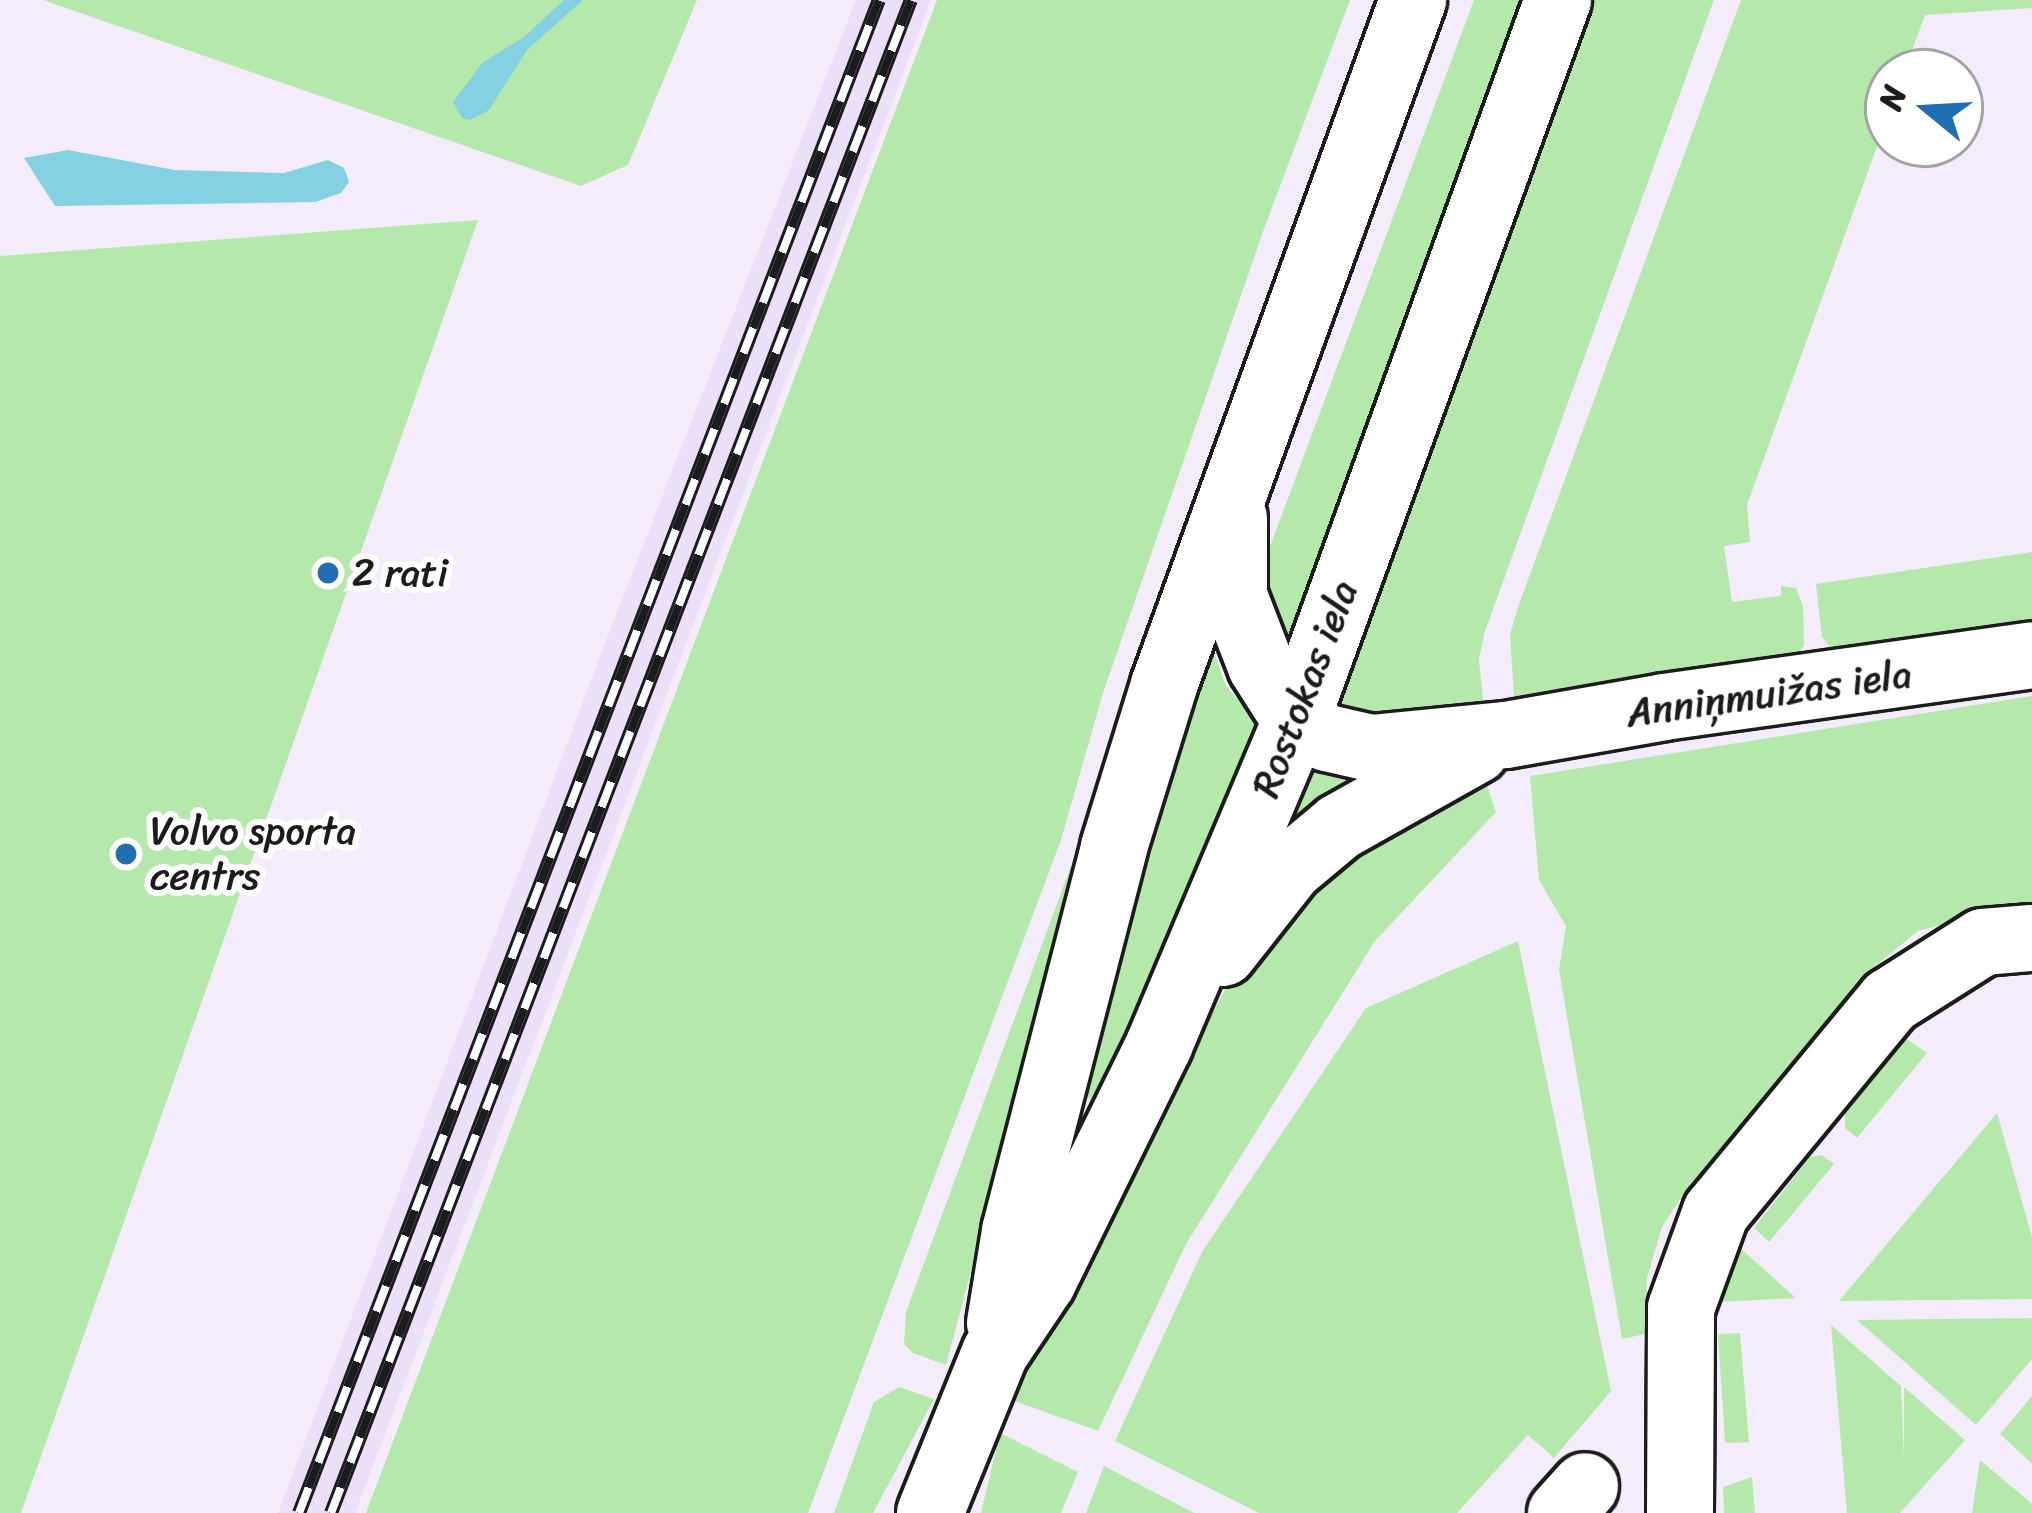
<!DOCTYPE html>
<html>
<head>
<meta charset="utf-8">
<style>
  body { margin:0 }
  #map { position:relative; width:2032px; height:1513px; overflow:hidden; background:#f4ecfb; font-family:Sriracha,sans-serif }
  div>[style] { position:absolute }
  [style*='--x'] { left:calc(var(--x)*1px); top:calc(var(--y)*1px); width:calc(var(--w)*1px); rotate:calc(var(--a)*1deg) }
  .built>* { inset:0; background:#ecdff8 }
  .green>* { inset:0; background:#b4e9ab }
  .water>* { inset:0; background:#83d1e2 }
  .roads { filter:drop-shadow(3px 0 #1c1c1c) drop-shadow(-3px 0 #1c1c1c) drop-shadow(0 3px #1c1c1c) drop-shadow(0 -3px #1c1c1c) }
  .minor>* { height:66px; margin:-33px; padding:0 33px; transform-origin:33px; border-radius:33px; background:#fff }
  .rail>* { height:14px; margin-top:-7px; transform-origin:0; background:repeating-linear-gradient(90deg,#fff 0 27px,#1c1c1c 0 54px); box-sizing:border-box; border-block:3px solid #1c1c1c }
  .dots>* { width:33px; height:33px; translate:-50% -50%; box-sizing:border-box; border:6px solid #fff; border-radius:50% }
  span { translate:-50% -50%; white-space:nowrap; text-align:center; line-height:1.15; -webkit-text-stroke:12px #fff; paint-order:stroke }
  .poi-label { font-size:39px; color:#1c1c1c }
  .left { translate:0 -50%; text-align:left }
  .street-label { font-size:39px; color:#1c1c1c }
  .north { position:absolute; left:1864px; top:48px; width:120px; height:120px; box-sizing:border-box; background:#fff; border:3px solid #a4a4a4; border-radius:50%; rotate:288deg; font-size:33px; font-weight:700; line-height:48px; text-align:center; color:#1c1c1c }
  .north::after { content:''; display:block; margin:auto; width:42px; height:54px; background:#1f6fb2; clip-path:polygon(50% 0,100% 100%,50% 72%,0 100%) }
</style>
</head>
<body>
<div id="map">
  <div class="built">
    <div style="clip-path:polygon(856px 0,931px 0,355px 1513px,278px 1513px,605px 643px)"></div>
  </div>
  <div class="green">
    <div style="clip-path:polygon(43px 0,697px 0,628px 165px,581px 186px)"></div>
    <div style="clip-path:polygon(937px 0,1350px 0,1264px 229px,1103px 693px,1061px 840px,808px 1513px,366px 1513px)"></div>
    <div style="clip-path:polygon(1474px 0,1525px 0,1284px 657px,1260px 581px,1268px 552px)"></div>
    <div style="clip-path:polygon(1591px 0,1714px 0,1484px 634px,1479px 660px,1485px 718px,1408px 732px,1341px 709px,1339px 684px)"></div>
    <div style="clip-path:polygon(1741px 0,2032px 0,2032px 8px,1925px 15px,1904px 72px,1888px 72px,1888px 116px,1747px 505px,1750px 542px,1724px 546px,1732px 602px,1781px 596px,1781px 586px,1796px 588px,1803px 606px,1804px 645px,1793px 663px,1515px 713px,1510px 634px,1519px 604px)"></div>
    <div style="clip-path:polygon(478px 220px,21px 1513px,0 1513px,0 256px)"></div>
    <div style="clip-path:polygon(2032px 552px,2032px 633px,1838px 658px,1822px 637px,1816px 584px)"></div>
    <div style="clip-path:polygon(1200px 642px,1210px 642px,1226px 686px,1258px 723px,1099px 1093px,1090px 1099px,1084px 1093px)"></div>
    <div style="clip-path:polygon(2032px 696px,2032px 910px,1978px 915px,1918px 931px,1862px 977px,1688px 1187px,1662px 1227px,1647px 1278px,1645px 1334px,1622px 1339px,1559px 970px,1566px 926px,1539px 880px,1530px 776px)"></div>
    <div style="clip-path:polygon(1310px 760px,1349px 780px,1283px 822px)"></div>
    <div style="clip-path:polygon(1487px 785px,1496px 812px,1375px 941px,1186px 1244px,1098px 1431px,1012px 1400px,1233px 974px,1272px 923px,1368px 836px)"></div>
    <div style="clip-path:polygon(1071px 866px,1078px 869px,946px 1365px,913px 1353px,904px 1344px,906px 1312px)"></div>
    <div style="clip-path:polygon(1518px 941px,1611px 1391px,1554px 1458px,1528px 1435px,1457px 1513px,1259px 1513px,1115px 1441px,1202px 1252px,1366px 1008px)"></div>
    <div style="clip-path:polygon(1904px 1037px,1927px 1053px,1857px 1138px,1845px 1128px,1845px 1114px)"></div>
    <div style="clip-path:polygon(1997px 1113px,2032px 1237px,2032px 1299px,1839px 1301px)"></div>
    <div style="clip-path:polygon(1822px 1155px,1834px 1164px,1769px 1242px,1754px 1228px,1810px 1157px)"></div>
    <div style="clip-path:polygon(1739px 1247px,1796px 1298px,1717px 1302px)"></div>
    <div style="clip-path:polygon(2032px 1318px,2032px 1359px,1976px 1425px,1857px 1320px)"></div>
    <div style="clip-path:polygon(1831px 1325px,1901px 1386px,1904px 1457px,1904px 1387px,1965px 1440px,1900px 1513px,1847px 1513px)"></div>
    <div style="clip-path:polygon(1740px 1333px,1749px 1442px,1734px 1443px,1725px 1442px,1718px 1334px)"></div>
    <div style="clip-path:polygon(899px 1387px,934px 1399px,873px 1513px,834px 1513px,874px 1402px)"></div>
    <div style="clip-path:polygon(2032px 1396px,2032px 1464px,2000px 1434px)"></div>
    <div style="clip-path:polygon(1000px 1433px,1078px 1472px,1061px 1513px,981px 1513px)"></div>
    <div style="clip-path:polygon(1980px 1460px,2032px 1504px,2032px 1513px,1972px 1513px)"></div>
    <div style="clip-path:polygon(1104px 1466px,1194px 1513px,1086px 1513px)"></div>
    <div style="clip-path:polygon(1752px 1477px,1755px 1513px,1724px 1513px,1723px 1487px)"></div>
  </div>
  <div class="water">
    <div style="clip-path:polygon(564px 0,583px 0,527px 50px,489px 110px,470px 120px,462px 118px,453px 102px,483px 62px,524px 37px)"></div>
    <div style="clip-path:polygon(68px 150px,175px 170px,284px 173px,328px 160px,344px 168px,349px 182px,341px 193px,315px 202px,55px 206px,24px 158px)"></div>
  </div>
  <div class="roads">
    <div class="minor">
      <div style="--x:1234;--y:518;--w:78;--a:90"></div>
      <div style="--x:1234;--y:596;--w:75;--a:68.9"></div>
      <div style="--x:1261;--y:666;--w:65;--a:57.5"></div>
      <div style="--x:1296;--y:721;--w:35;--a:29"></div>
      <div style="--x:1327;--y:738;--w:45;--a:12.8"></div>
      <div style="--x:1371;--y:748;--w:136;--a:-5.5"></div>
      <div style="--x:1506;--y:735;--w:160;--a:-10"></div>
      <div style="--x:1664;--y:707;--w:372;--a:-8"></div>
      <div style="--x:1223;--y:953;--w:108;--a:-51.8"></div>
      <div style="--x:1290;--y:868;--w:64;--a:-39.9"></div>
      <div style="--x:1339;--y:827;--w:157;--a:-29.3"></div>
      <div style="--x:1000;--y:1323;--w:93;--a:-80.7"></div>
      <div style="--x:1015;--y:1231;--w:397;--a:-75.5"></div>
      <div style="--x:1114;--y:847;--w:170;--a:-72.8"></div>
      <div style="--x:1164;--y:685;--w:729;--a:-70.02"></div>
      <div style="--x:930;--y:1513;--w:173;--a:-67.9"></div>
      <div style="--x:995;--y:1353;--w:87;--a:-56.3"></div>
      <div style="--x:1043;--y:1281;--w:263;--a:-63.8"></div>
      <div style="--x:1159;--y:1045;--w:352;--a:-67.1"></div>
      <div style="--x:1296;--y:721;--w:767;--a:-70.03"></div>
      <div style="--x:1561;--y:1513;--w:36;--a:-48"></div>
      <div style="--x:1680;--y:1513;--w:205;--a:-89.7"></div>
      <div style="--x:1681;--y:1308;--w:102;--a:-70"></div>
      <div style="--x:1716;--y:1212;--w:273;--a:-50.5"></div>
      <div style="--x:1890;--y:1001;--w:110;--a:-32.4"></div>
      <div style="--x:1983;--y:942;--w:49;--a:-4.7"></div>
    </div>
  </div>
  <div class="rail">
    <div style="--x:299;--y:1513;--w:1620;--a:-69.03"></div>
    <div style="--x:331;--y:1513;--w:1620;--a:-69.03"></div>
  </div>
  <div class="dots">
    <div style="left:328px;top:573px;background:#1f6fb2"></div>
    <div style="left:126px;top:854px;background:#1f6fb2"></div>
  </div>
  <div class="poi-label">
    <span class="left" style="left:352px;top:573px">2 rati</span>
    <span class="left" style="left:150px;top:854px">Volvo sporta<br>centrs</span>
  </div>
  <div class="street-label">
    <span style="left:1305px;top:689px;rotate:-69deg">Rostokas iela</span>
    <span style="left:1769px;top:694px;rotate:-8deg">Anniņmuižas iela</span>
  </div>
  <div class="north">N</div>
</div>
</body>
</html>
